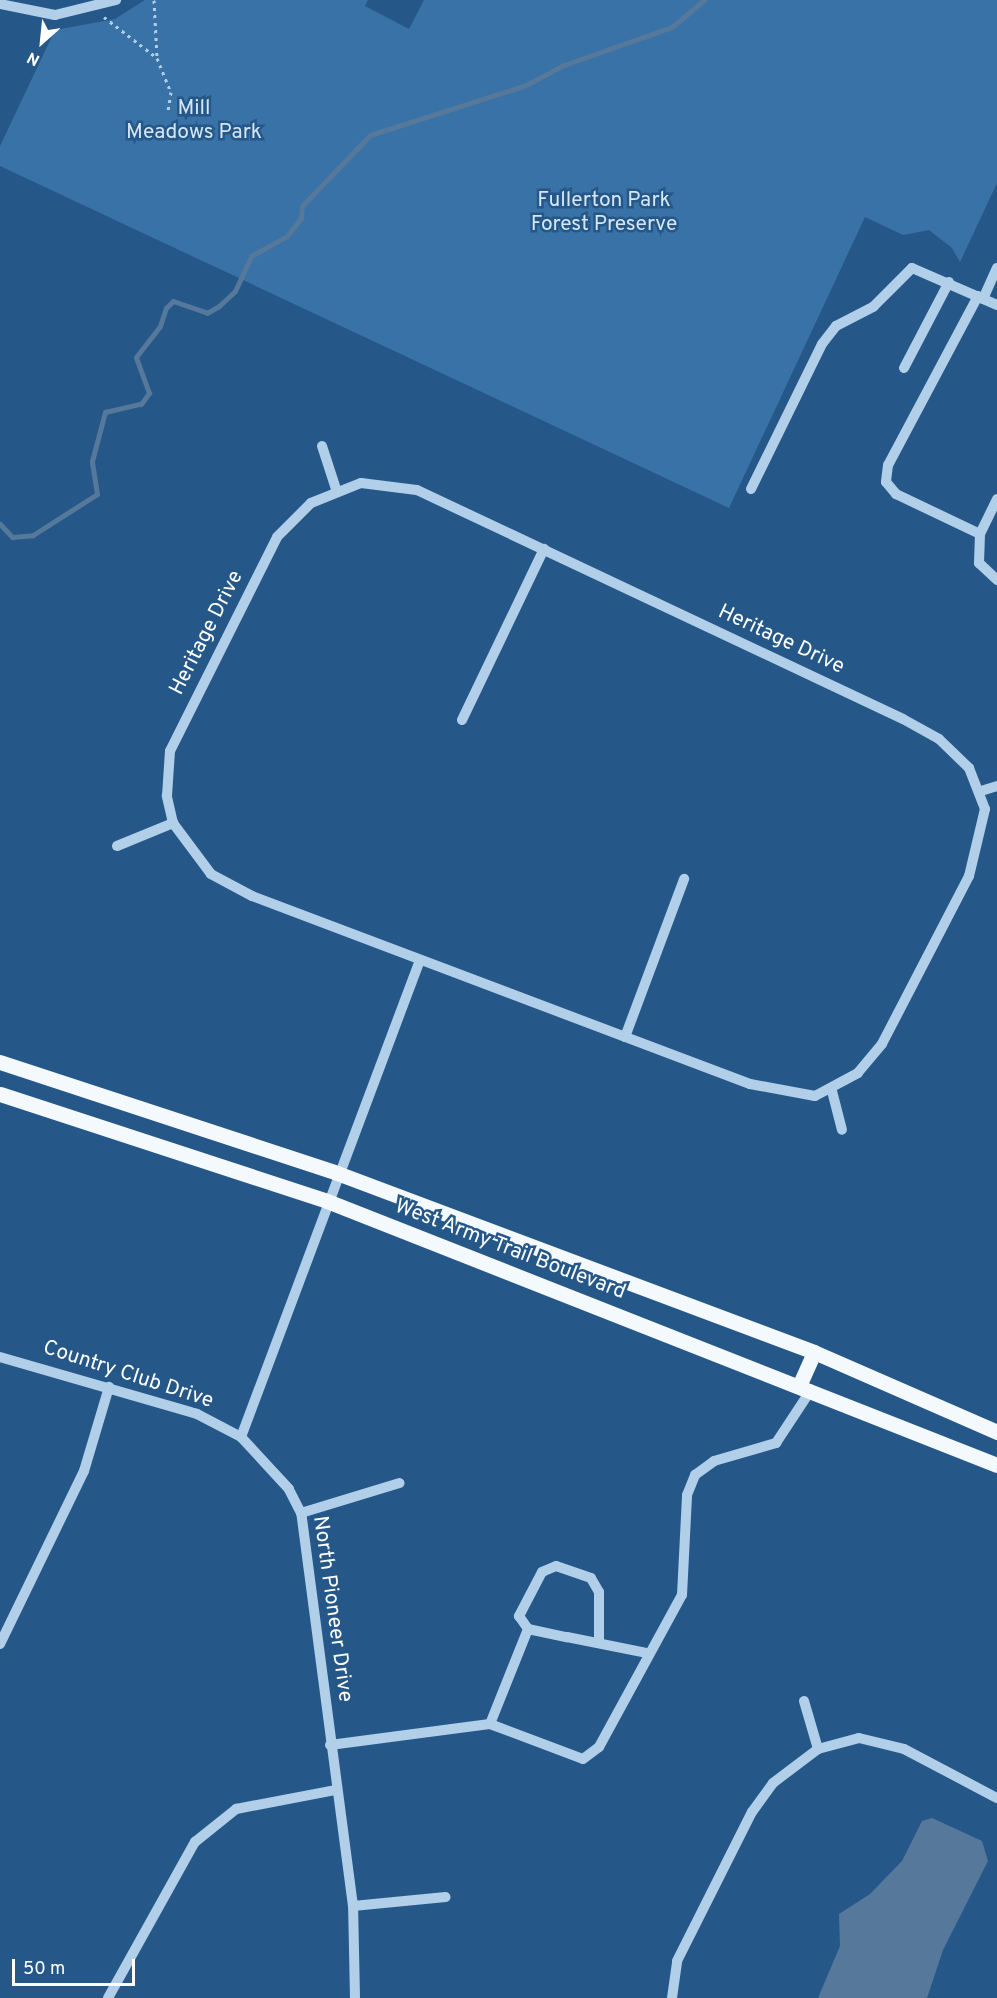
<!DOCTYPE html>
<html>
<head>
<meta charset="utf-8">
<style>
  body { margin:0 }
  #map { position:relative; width:997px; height:1998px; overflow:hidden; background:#255889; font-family:Overpass,sans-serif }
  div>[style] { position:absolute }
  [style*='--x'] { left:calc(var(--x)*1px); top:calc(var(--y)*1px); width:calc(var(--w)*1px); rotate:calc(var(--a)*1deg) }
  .green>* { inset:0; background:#3972a6 }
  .water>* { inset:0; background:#55789b }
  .stream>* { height:5px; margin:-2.5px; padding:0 2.5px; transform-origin:2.5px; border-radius:2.5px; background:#55789b }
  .path>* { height:3px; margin-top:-1.5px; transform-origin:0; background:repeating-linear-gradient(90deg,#b1cfe9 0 3px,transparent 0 7.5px) }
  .minor>* { height:10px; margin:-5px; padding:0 5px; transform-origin:5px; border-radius:5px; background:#b1cfe9 }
  .major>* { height:15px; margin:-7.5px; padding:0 7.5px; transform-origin:7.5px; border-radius:7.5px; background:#f4f9fe }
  span { translate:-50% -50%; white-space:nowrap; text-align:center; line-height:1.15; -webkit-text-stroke:5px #255889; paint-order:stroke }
  .park-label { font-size:21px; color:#d5e7f7 }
  .street-label { font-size:21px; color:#fff }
  .north { position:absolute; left:12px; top:12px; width:60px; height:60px; -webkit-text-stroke:4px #255889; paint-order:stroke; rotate:207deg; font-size:16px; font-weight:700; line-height:24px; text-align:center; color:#fff }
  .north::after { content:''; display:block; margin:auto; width:21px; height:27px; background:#fff; clip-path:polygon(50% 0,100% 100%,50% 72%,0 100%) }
  .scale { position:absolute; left:12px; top:1959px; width:123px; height:27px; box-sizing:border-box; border:3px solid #fff; border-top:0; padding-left:8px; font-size:18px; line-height:21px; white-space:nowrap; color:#fff; -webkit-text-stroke:4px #255889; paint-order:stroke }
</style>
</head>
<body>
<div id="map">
  <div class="green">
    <div style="clip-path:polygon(145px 0,368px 0,365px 6px,409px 29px,424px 0,997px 0,997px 183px,960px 262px,952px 248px,929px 230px,903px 235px,865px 217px,729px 508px,0 166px,0 146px,55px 30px,115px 19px)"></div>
  </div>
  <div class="water">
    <div style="clip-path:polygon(932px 1818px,982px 1841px,988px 1861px,943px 1950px,927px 1998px,818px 1998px,840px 1946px,839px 1914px,870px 1894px,902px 1861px,922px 1821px)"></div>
  </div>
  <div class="stream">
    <div style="--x:0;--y:524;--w:18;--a:47"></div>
    <div style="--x:12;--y:537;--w:21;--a:-5"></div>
    <div style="--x:33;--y:535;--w:76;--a:-32.6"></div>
    <div style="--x:97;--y:494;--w:33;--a:-99"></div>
    <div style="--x:92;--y:461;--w:51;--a:-75.1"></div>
    <div style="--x:105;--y:412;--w:37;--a:-13"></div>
    <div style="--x:141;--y:404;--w:14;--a:-54"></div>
    <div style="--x:149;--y:393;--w:38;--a:-110"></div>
    <div style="--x:136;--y:357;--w:39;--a:-52"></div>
    <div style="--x:160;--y:326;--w:19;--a:-72"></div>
    <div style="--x:166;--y:308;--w:10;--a:-45"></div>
    <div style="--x:173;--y:301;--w:36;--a:19"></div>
    <div style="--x:207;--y:313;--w:14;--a:-30"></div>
    <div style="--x:219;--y:306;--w:22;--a:-43"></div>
    <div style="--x:235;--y:291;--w:38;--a:-65"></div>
    <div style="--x:251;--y:256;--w:41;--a:-29.1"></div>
    <div style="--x:287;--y:236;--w:23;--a:-52"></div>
    <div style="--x:301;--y:218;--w:12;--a:-85"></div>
    <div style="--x:302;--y:206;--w:98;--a:-46.2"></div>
    <div style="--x:370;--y:135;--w:162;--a:-17.7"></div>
    <div style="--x:524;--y:86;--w:45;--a:-27.7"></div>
    <div style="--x:564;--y:65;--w:114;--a:-19.4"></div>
    <div style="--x:672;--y:27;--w:42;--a:-40.2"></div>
  </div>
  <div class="path">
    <div style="--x:154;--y:0;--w:58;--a:87"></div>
    <div style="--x:157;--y:58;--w:37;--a:68"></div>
    <div style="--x:171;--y:92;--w:20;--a:99"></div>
    <div style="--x:104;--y:17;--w:66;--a:37.6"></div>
  </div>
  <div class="minor">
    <div style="--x:0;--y:4;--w:56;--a:11.3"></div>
    <div style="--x:55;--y:15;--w:63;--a:-13.8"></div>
    <div style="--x:978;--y:296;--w:191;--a:118"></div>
    <div style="--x:888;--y:465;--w:17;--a:97"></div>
    <div style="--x:886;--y:482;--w:16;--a:50"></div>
    <div style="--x:896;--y:494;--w:93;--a:25.5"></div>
    <div style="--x:980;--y:534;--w:29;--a:92"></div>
    <div style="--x:979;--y:563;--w:25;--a:43"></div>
    <div style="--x:983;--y:299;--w:34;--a:-66"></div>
    <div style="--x:904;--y:368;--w:97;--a:-62.4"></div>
    <div style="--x:322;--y:446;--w:45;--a:72"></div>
    <div style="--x:751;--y:489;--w:161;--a:-63.9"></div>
    <div style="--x:822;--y:344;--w:23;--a:-52"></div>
    <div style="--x:836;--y:326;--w:42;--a:-27.2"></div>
    <div style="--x:873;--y:307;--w:55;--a:-45"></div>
    <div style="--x:912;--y:268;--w:93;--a:23.5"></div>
    <div style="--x:980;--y:534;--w:39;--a:-64"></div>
    <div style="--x:462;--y:720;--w:190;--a:-64.4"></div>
    <div style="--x:981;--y:791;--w:17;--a:-17"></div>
    <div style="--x:117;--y:846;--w:61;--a:-22.3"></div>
    <div style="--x:173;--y:823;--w:28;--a:-103"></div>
    <div style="--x:167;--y:796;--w:45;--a:-86.2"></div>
    <div style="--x:170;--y:751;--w:239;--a:-63.4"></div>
    <div style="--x:277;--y:537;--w:48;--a:-45"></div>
    <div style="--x:311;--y:503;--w:54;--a:-21.8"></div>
    <div style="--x:361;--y:483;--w:56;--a:7.1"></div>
    <div style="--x:417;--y:490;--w:537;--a:25.23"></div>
    <div style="--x:903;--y:719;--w:41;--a:29.1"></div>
    <div style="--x:939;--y:739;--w:42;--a:44"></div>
    <div style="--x:969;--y:768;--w:44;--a:68.7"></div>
    <div style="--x:985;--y:809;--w:69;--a:103.4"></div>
    <div style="--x:969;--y:876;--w:189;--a:117.4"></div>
    <div style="--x:882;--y:1044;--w:38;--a:130"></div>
    <div style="--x:858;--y:1073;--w:49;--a:151.9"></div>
    <div style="--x:815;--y:1096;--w:66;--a:-169.5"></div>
    <div style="--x:750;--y:1084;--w:532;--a:-159.32"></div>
    <div style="--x:252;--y:896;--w:47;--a:-151.8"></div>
    <div style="--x:211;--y:874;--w:64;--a:-126.7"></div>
    <div style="--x:625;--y:1037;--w:169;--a:-69.5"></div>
    <div style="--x:832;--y:1091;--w:40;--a:75.6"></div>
    <div style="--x:0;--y:1357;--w:205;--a:16.1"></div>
    <div style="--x:197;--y:1414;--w:50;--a:27.6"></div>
    <div style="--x:301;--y:1513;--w:103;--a:-16.9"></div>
    <div style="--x:599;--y:1643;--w:51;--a:-90"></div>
    <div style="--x:599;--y:1592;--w:16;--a:-120"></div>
    <div style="--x:591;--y:1578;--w:37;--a:-161"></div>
    <div style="--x:556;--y:1566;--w:15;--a:157"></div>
    <div style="--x:542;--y:1572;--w:50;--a:117.6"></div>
    <div style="--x:519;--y:1616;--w:16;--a:55"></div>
    <div style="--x:528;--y:1629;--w:40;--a:12"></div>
    <div style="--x:567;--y:1637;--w:82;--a:11.3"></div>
    <div style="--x:0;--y:1644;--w:192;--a:-64.1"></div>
    <div style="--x:84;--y:1471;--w:88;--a:-73.4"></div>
    <div style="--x:804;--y:1701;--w:50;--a:73.7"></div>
    <div style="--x:490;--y:1724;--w:102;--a:-68.2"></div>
    <div style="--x:330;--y:1745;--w:161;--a:-7.5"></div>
    <div style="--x:490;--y:1724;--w:99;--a:20.6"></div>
    <div style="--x:583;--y:1759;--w:20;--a:-37"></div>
    <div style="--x:599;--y:1747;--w:173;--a:-61.4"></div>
    <div style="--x:682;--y:1595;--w:100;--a:-87.1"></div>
    <div style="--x:687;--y:1495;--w:22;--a:-68"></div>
    <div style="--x:695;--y:1475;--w:24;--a:-36"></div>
    <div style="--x:714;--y:1461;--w:65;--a:-16.2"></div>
    <div style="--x:776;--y:1443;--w:64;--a:-56.6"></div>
    <div style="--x:353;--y:1906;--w:93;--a:-5.5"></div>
    <div style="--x:108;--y:1998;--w:179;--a:-60.9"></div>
    <div style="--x:195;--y:1842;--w:53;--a:-38.8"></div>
    <div style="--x:236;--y:1809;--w:102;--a:-10.8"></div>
    <div style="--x:355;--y:1998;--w:92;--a:-91.2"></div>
    <div style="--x:353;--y:1906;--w:396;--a:-97.5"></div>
    <div style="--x:301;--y:1513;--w:27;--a:-117"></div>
    <div style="--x:289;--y:1489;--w:71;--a:-132.7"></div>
    <div style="--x:241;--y:1437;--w:509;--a:-69.43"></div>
    <div style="--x:672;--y:1998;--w:37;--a:-82"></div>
    <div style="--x:677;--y:1961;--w:167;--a:-63.3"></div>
    <div style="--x:752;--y:1812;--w:36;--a:-54"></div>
    <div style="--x:773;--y:1783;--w:56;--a:-37.1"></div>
    <div style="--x:818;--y:1749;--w:42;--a:-15"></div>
    <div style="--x:859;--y:1738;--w:46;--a:13.7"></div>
    <div style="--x:904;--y:1749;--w:105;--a:27.8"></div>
  </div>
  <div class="major">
    <div style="--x:0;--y:1062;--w:355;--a:18.2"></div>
    <div style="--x:337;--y:1173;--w:509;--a:20.57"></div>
    <div style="--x:814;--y:1352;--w:200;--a:23.6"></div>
    <div style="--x:0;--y:1094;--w:344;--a:18.1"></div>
    <div style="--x:327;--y:1201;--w:720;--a:21.51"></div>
    <div style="--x:799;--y:1386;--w:37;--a:-66"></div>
  </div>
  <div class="park-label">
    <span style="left:194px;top:121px">Mill<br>Meadows Park</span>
    <span style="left:604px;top:213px">Fullerton Park<br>Forest Preserve</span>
  </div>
  <div class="street-label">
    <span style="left:207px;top:633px;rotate:-63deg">Heritage Drive</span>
    <span style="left:781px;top:640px;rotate:25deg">Heritage Drive</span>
    <span style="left:510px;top:1250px;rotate:21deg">West Army Trail Boulevard</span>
    <span style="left:128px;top:1375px;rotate:18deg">Country Club Drive</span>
    <span style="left:332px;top:1609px;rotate:82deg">North Pioneer Drive</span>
  </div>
  <div class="north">N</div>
  <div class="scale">50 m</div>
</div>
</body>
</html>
